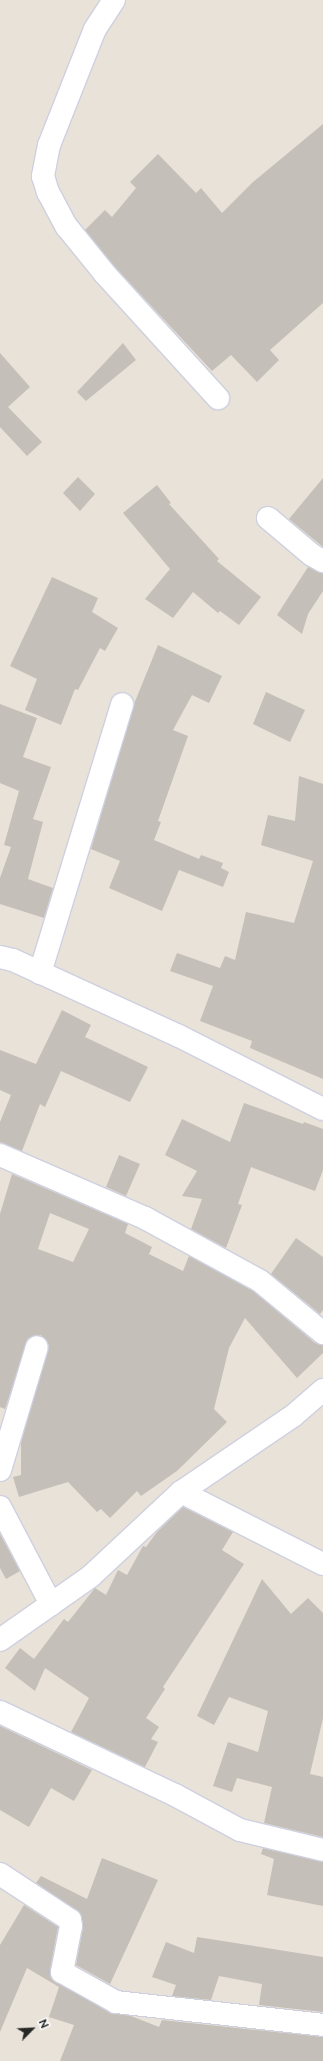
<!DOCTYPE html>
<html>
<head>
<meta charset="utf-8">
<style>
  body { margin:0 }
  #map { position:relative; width:323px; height:2061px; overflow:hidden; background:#e9e2d8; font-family:Raleway,sans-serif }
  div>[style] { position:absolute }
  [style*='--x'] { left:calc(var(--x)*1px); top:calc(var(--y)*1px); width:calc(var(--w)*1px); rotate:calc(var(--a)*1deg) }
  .building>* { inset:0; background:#c4bfb8 }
  .roads { filter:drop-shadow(1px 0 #ced0e0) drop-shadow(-1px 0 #ced0e0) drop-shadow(0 1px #ced0e0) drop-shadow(0 -1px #ced0e0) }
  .street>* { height:22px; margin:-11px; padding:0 11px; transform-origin:11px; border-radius:11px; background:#fff }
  span { translate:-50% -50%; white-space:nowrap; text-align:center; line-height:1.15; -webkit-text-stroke:3px #fff; paint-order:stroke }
  .north { position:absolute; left:12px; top:2009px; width:40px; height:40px; -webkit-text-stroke:3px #fff; paint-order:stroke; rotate:66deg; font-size:11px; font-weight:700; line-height:16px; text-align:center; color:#272727 }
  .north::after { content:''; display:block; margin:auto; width:14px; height:18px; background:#272727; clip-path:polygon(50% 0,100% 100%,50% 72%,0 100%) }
</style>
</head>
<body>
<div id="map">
  <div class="building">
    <div style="clip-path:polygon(323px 124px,323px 303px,270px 350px,279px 360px,257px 382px,231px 355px,212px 371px,114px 266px,85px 230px,105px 210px,112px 217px,136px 188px,130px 182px,158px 154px,196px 193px,201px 188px,222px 213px,253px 182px)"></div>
    <div style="clip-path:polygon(123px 343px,136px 360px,86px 401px,77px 392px)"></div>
    <div style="clip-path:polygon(0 353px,30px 387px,8px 407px,42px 442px,27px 456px,0 427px)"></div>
    <div style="clip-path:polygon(78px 477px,95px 494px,80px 511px,63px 493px)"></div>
    <div style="clip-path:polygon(323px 478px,323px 547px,289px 519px)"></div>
    <div style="clip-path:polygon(157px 485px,171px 503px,169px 504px,219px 559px,217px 561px,261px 597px,239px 625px,220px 611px,218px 613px,193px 592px,173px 618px,145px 599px,170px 569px,123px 513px)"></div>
    <div style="clip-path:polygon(308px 567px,323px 573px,323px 591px,308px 614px,302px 634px,277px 615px)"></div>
    <div style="clip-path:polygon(52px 577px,98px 598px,92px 612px,118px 628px,105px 651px,100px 648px,78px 690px,75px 689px,61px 725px,25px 710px,37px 679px,10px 666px)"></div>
    <div style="clip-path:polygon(158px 645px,222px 676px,209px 703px,192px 695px,173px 730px,188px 736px,158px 821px,161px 822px,154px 840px,199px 859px,201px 855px,223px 863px,221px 868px,229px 872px,223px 887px,179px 870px,162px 911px,109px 888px,120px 861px,91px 849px,134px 704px)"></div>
    <div style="clip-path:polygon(266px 692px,305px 710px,290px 742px,253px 724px)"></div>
    <div style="clip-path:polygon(0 704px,37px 718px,23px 757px,51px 767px,33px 819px,43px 822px,28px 879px,53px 888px,44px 918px,0 904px,0 878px,11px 847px,4px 845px,19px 791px,0 783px)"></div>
    <div style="clip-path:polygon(299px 776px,323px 784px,323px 1079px,250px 1048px,252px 1041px,200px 1021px,213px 986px,170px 971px,177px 953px,220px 968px,225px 956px,235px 960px,246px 912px,294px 923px,313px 861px,261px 845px,268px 815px,295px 821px)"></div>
    <div style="clip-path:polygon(62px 1010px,91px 1025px,85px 1037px,148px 1067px,130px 1102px,61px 1071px,45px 1107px,40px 1104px,22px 1151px,0 1142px,0 1122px,11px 1095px,0 1090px,0 1050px,36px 1064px)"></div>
    <div style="clip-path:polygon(244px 1103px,303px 1124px,304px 1122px,323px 1129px,323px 1170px,315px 1191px,251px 1167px,238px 1204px,242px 1205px,226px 1248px,191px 1229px,202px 1199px,182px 1196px,197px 1171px,165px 1155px,182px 1119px,230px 1142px)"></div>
    <div style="clip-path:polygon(119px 1155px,140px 1164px,126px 1196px,106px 1187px)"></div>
    <div style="clip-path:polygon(evenodd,12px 1174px,128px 1224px,125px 1233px,152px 1247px,149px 1254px,183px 1271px,189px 1256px,253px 1291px,315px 1343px,323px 1345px,323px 1353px,297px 1378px,245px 1318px,229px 1348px,214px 1409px,227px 1422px,177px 1471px,141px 1496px,137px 1491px,110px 1518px,101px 1509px,97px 1512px,68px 1482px,19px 1497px,13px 1477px,21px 1475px,21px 1443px,49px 1345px,41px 1335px,28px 1338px,5px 1409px,0 1407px,0 1214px,12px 1174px,50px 1213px,89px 1229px,73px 1262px,38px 1249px,50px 1213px)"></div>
    <div style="clip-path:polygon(296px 1238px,323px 1257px,323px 1310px,320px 1314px,271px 1274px)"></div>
    <div style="clip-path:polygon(183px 1507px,233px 1532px,222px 1550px,244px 1564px,163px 1687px,165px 1689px,146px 1718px,159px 1727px,151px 1739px,158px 1742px,145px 1767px,71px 1732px,89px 1698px,45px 1668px,35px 1691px,5px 1668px,20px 1648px,34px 1659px,64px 1619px,68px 1622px,95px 1588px,106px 1595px,118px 1570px,127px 1575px,143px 1546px,146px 1547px,157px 1532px)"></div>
    <div style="clip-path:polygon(0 1534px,20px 1571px,6px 1579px,0 1568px)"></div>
    <div style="clip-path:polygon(262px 1579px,291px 1614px,308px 1598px,323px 1613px,323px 1718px,310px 1774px,323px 1777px,323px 1837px,264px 1823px,272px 1787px,237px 1778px,232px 1792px,213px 1786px,228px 1742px,258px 1752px,268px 1711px,229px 1697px,214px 1725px,197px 1716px)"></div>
    <div style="clip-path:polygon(0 1726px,92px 1770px,74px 1801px,51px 1788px,29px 1827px,0 1810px)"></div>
    <div style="clip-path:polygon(263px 1848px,323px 1862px,323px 1906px,267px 1895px,274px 1859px,261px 1854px)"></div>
    <div style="clip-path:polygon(102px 1858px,158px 1880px,110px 1984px,76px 1965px,83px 1928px,80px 1913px,36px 1883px,41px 1876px,87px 1899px)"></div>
    <div style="clip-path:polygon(24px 1905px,58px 1927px,50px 1970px,51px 1978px,110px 2013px,131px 2016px,159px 2027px,162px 2020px,323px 2037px,323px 2061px,60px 2061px,74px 2025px,49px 2017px,59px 1987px,27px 1968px,0 2032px,0 1945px)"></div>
    <div style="clip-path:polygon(197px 1937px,323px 1957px,323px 2012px,259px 2005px,262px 1984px,219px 1976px,211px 2000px,172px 1996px,176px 1985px,152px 1977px,166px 1942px,194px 1953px)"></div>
  </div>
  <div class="roads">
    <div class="street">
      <div style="--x:114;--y:0;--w:35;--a:123"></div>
      <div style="--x:95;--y:29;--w:125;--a:111.6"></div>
      <div style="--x:49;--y:145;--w:32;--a:101"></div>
      <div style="--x:43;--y:176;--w:17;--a:73"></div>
      <div style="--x:48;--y:192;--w:40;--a:62"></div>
      <div style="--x:67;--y:227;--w:60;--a:51"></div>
      <div style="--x:105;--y:274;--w:168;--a:47.7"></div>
      <div style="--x:268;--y:518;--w:57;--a:40.1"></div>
      <div style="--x:312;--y:555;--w:13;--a:29"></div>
      <div style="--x:0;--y:957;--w:13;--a:13"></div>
      <div style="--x:13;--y:960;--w:183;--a:24.6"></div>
      <div style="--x:179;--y:1036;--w:161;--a:26.9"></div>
      <div style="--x:40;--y:973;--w:281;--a:-73"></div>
      <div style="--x:0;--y:1155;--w:158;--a:23.5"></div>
      <div style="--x:145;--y:1218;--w:131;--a:28.7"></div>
      <div style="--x:260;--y:1281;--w:82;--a:39.5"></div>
      <div style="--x:0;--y:1470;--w:128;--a:-73.3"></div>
      <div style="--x:181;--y:1492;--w:159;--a:26.9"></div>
      <div style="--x:0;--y:1507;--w:110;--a:62.3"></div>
      <div style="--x:0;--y:1640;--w:111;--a:-35.1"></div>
      <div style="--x:91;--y:1576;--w:123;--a:-43"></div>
      <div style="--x:181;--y:1492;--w:135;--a:-34.2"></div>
      <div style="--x:293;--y:1416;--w:40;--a:-41"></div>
      <div style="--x:0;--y:1712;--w:194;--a:25.4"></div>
      <div style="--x:175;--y:1795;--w:74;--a:28.3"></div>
      <div style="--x:240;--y:1830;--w:85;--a:13.5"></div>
      <div style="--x:0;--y:1874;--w:84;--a:33.3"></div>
      <div style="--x:70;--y:1920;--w:6;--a:81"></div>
      <div style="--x:71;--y:1926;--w:47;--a:101.1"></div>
      <div style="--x:62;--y:1972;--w:62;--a:29.1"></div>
      <div style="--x:116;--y:2002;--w:208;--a:6.3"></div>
    </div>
  </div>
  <div class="north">N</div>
</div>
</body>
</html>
